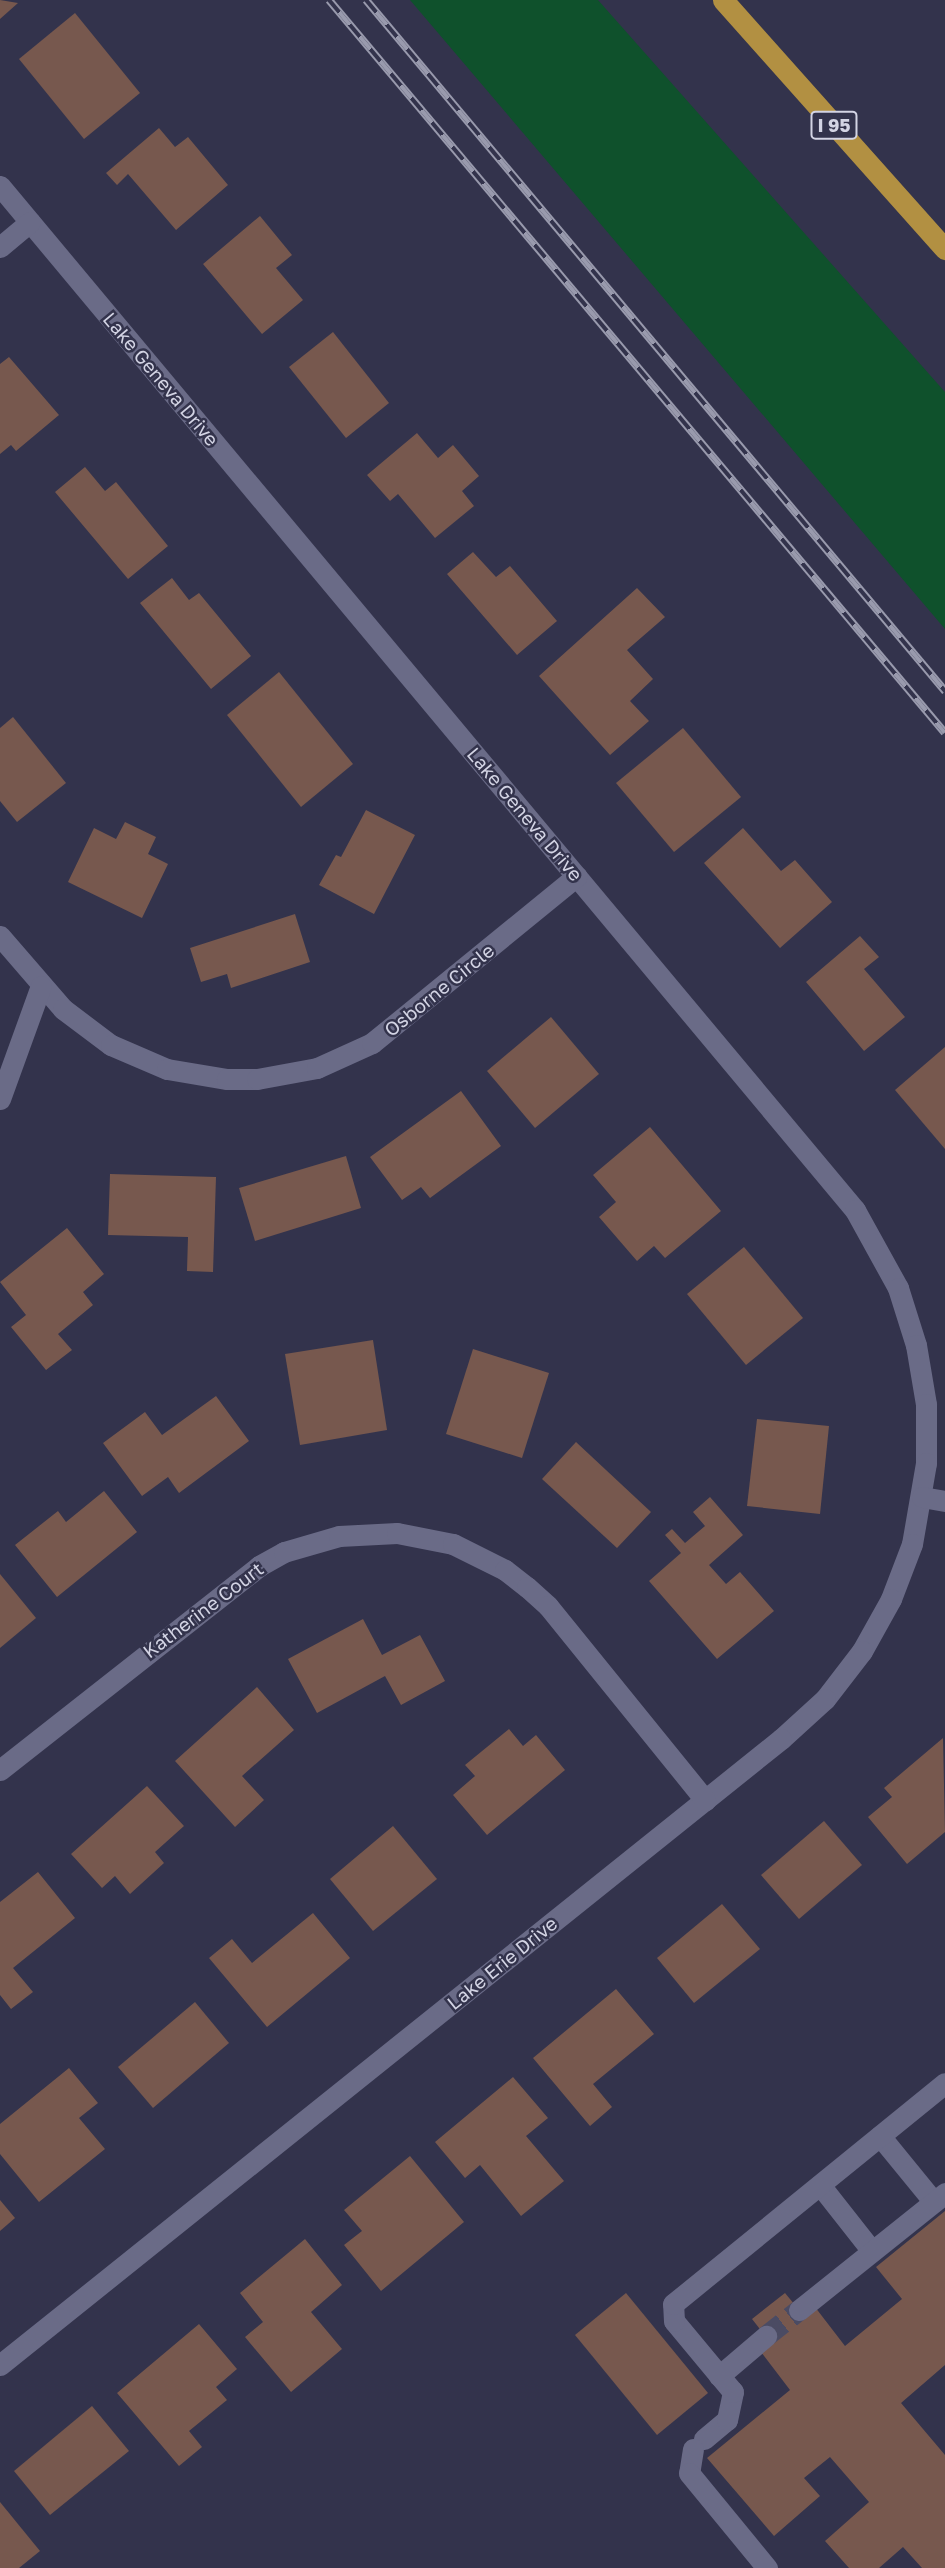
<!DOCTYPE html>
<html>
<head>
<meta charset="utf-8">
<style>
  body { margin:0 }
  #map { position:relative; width:945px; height:2568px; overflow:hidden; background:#33334c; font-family:"Golos Text",sans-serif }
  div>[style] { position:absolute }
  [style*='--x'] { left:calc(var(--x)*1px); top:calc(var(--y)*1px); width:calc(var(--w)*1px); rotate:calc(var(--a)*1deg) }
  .green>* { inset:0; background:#0f512c }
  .building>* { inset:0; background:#77584e }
  .minor-tunnel>* { height:21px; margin-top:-10.5px; transform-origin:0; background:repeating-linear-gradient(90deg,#4b4b63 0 21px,transparent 0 31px) }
  .minor>* { height:21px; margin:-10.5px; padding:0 10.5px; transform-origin:10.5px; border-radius:10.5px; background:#6a6b87 }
  .highway>* { height:21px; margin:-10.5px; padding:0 10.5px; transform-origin:10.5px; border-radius:10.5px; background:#b29042 }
  .rail>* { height:8px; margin-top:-4px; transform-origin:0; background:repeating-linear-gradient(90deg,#33334c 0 16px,#999aad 0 32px); box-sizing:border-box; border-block:2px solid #999aad }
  span { translate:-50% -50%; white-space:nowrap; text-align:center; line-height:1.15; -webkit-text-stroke:5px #33334c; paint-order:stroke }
  .shield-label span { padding:2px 5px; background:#33334c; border:2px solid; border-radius:5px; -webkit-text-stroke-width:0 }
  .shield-label { font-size:18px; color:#d3d4e4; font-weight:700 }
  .street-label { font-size:19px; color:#d3d4e4 }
</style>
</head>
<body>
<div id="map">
  <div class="green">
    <div style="clip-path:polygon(410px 0,598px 0,945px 392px,945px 629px)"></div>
  </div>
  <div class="building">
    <div style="clip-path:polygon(0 0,18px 3px,0 19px)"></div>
    <div style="clip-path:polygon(75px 13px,140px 93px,84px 139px,19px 59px)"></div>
    <div style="clip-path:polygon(159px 128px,175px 147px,188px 137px,228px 185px,176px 230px,128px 174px,117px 185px,106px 173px)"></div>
    <div style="clip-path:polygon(260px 216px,292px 255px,276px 268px,303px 300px,262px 334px,203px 264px)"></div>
    <div style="clip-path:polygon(333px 332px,389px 403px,346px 438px,289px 367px)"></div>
    <div style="clip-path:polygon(9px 357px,59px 415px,16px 451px,11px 445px,0 454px,0 364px)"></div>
    <div style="clip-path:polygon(417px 433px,438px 458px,453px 445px,479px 476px,462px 491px,474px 506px,435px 538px,398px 494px,390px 501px,367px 475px)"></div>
    <div style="clip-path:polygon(85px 467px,105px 491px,116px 482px,168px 546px,128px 579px,55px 492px)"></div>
    <div style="clip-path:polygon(473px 552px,496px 577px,510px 566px,557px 621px,517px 655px,447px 574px)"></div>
    <div style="clip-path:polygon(172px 578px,189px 600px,199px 593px,251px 656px,211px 689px,140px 603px)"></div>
    <div style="clip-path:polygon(637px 588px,665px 617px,627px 650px,653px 679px,630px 701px,649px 721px,610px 755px,539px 676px)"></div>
    <div style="clip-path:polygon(279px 672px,353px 764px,301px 807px,227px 715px)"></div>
    <div style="clip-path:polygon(13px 717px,66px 783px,17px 822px,0 801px,0 728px)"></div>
    <div style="clip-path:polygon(683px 728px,741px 797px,674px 852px,616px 783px)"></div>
    <div style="clip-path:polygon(366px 810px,415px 835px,374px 914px,319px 885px,336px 855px,341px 857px)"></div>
    <div style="clip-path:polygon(125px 822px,156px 837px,148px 854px,168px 864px,142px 918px,68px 882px,94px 828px,116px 839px)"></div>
    <div style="clip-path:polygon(743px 828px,781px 871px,795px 860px,832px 902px,780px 948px,704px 863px)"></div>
    <div style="clip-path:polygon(295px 914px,310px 962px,231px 988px,227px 974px,201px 982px,190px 948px)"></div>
    <div style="clip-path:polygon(860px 936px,879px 957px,864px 969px,905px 1017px,864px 1051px,806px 982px)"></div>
    <div style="clip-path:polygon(551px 1017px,599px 1074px,535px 1128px,487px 1071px)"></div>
    <div style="clip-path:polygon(945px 1047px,945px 1149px,895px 1090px)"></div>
    <div style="clip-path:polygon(461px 1091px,501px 1146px,430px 1198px,421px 1187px,402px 1200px,370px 1157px)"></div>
    <div style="clip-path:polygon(650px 1127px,721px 1211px,665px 1258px,654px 1246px,637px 1261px,599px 1217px,616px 1202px,593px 1175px)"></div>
    <div style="clip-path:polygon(346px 1156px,361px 1208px,255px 1241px,239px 1188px)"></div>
    <div style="clip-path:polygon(110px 1174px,216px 1177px,213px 1272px,187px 1271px,188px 1237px,108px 1235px)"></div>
    <div style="clip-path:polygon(67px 1228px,104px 1274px,83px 1292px,93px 1305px,58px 1334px,72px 1350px,46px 1370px,11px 1327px,26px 1315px,0 1282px)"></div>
    <div style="clip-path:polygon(744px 1247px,803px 1318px,746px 1365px,687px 1294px)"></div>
    <div style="clip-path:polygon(373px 1340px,387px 1430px,300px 1445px,285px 1354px)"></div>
    <div style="clip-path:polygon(473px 1349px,549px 1373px,522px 1458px,446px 1434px)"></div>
    <div style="clip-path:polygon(216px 1396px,249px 1441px,179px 1493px,168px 1477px,142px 1496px,103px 1443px,145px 1412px,162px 1435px)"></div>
    <div style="clip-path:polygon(757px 1419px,829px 1426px,820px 1514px,747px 1506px)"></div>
    <div style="clip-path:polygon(576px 1442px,651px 1512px,617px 1548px,542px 1479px)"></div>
    <div style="clip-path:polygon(104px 1491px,137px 1532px,57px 1597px,15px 1545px,58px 1511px,66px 1522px)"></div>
    <div style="clip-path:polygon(710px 1497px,743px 1535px,709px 1565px,726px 1584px,740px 1572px,774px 1611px,717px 1659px,649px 1581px,681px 1553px,665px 1535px,672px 1529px,685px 1543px,705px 1526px,693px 1512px)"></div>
    <div style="clip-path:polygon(0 1574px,36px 1618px,0 1648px)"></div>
    <div style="clip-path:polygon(363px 1619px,382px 1655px,420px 1635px,445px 1681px,401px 1705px,385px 1676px,317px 1713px,288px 1659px)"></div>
    <div style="clip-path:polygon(257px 1687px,294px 1730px,242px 1776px,264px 1800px,235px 1827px,175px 1761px)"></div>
    <div style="clip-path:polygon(509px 1729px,523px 1746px,536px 1735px,565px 1770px,487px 1835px,453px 1795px,475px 1776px,465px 1765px)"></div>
    <div style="clip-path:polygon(943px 1738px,945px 1832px,907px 1864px,868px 1817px,892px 1797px,884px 1788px)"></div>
    <div style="clip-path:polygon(147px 1786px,184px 1826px,155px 1852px,164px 1863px,130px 1894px,115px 1876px,102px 1888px,71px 1854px)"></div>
    <div style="clip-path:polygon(824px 1821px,862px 1865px,799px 1919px,761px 1875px)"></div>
    <div style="clip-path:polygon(393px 1826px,437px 1879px,373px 1931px,330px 1879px)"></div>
    <div style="clip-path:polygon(38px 1872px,75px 1918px,13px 1968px,33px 1992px,11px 2009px,0 1995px,0 1902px)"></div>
    <div style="clip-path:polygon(722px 1904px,760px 1949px,694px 2003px,657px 1958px)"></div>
    <div style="clip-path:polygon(313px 1913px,350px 1958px,267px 2027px,209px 1958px,232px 1939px,252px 1963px)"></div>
    <div style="clip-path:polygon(616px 1989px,654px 2034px,593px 2084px,612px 2107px,590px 2126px,533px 2058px)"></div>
    <div style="clip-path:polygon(195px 2002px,229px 2043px,153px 2108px,118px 2067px)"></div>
    <div style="clip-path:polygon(69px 2068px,98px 2103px,79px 2118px,105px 2149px,39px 2202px,0 2154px,0 2124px)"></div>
    <div style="clip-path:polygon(513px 2077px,548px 2118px,526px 2136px,564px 2181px,521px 2216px,480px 2165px,465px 2178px,435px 2142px)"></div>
    <div style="clip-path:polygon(410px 2156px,464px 2222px,381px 2291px,344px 2245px,362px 2231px,344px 2210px)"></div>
    <div style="clip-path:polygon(0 2200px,15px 2218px,0 2231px)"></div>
    <div style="clip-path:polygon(945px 2211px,945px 2365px,901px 2403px,945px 2455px,945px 2568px,922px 2568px,903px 2547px,879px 2568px,849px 2568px,825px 2541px,869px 2502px,830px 2457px,804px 2478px,820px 2496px,774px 2536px,707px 2458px,790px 2390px,761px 2352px,771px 2343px,752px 2319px,785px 2293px,804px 2316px,815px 2307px,845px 2346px,902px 2299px,876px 2267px)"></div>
    <div style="clip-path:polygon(305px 2239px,342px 2285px,311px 2312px,342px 2349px,291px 2392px,245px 2337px,263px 2322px,240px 2293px)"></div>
    <div style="clip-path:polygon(626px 2293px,708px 2393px,657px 2435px,575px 2335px)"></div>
    <div style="clip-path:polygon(199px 2324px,237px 2369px,216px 2387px,227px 2400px,189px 2431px,202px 2447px,179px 2466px,117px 2393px)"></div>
    <div style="clip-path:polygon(92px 2406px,129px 2451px,50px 2515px,14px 2471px)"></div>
    <div style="clip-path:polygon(0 2502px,40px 2551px,19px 2568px,0 2568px)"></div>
  </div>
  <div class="minor-tunnel">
    <div style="--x:766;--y:2336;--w:42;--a:-38.2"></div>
  </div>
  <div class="minor">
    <div style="--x:0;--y:186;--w:1334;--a:50.14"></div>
    <div style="--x:855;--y:1210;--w:89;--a:61.1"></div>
    <div style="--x:898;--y:1288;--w:60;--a:72.5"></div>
    <div style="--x:916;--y:1345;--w:60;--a:80.4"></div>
    <div style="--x:926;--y:1404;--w:59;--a:90"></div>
    <div style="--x:926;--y:1463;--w:82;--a:99.8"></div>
    <div style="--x:912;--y:1544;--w:59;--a:110.9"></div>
    <div style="--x:891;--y:1599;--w:60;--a:119.1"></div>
    <div style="--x:862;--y:1651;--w:61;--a:127.6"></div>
    <div style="--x:825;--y:1699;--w:59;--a:137.7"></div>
    <div style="--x:781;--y:1739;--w:1001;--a:141.29"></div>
    <div style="--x:0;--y:247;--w:39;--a:-40"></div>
    <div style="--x:0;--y:936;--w:96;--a:49.2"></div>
    <div style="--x:63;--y:1009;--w:60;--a:36.9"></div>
    <div style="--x:111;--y:1045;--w:61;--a:23.2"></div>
    <div style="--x:167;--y:1069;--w:61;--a:9.5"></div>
    <div style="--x:227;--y:1079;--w:30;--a:0"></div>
    <div style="--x:257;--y:1079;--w:61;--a:-10.4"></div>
    <div style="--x:317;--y:1068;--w:60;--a:-24.4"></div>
    <div style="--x:372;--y:1043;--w:264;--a:-39.2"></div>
    <div style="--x:0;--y:1099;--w:120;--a:-70.1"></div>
    <div style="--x:922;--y:1497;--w:23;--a:10"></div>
    <div style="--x:0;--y:1770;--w:330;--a:-38.2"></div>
    <div style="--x:259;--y:1566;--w:29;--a:-29"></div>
    <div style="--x:284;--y:1552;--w:57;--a:-16.2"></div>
    <div style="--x:339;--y:1536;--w:58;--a:-3"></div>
    <div style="--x:397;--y:1533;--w:57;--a:11.1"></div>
    <div style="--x:453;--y:1544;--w:58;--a:26.6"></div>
    <div style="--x:505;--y:1570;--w:28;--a:38"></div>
    <div style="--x:527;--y:1587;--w:28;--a:42"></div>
    <div style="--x:548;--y:1606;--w:250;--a:51"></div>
    <div style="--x:880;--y:2136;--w:85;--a:50.7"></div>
    <div style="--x:820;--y:2185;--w:84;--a:51.8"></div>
    <div style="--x:799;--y:2310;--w:187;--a:-38.7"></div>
    <div style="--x:719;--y:2376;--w:62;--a:-40.4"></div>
    <div style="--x:704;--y:2439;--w:30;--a:-40"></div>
    <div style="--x:727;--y:2420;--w:29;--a:-78"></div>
    <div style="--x:733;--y:2392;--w:92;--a:-129.7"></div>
    <div style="--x:674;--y:2321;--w:17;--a:-93"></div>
    <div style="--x:673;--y:2304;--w:350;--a:-39.1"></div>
    <div style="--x:693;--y:2449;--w:24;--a:99"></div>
    <div style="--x:689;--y:2473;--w:123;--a:50.6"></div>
  </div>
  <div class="highway">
    <div style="--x:723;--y:0;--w:334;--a:48.3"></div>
  </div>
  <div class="rail">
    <div style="--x:329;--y:0;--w:957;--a:49.96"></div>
    <div style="--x:366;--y:0;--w:902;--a:50.04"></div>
  </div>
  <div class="shield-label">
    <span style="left:834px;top:125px">I 95</span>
  </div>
  <div class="street-label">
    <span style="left:161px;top:379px;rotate:50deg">Lake Geneva Drive</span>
    <span style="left:525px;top:814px;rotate:50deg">Lake Geneva Drive</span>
    <span style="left:439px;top:990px;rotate:-39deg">Osborne Circle</span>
    <span style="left:203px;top:1610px;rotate:-37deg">Katherine Court</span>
    <span style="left:502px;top:1963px;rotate:-39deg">Lake Erie Drive</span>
  </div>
</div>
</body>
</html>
